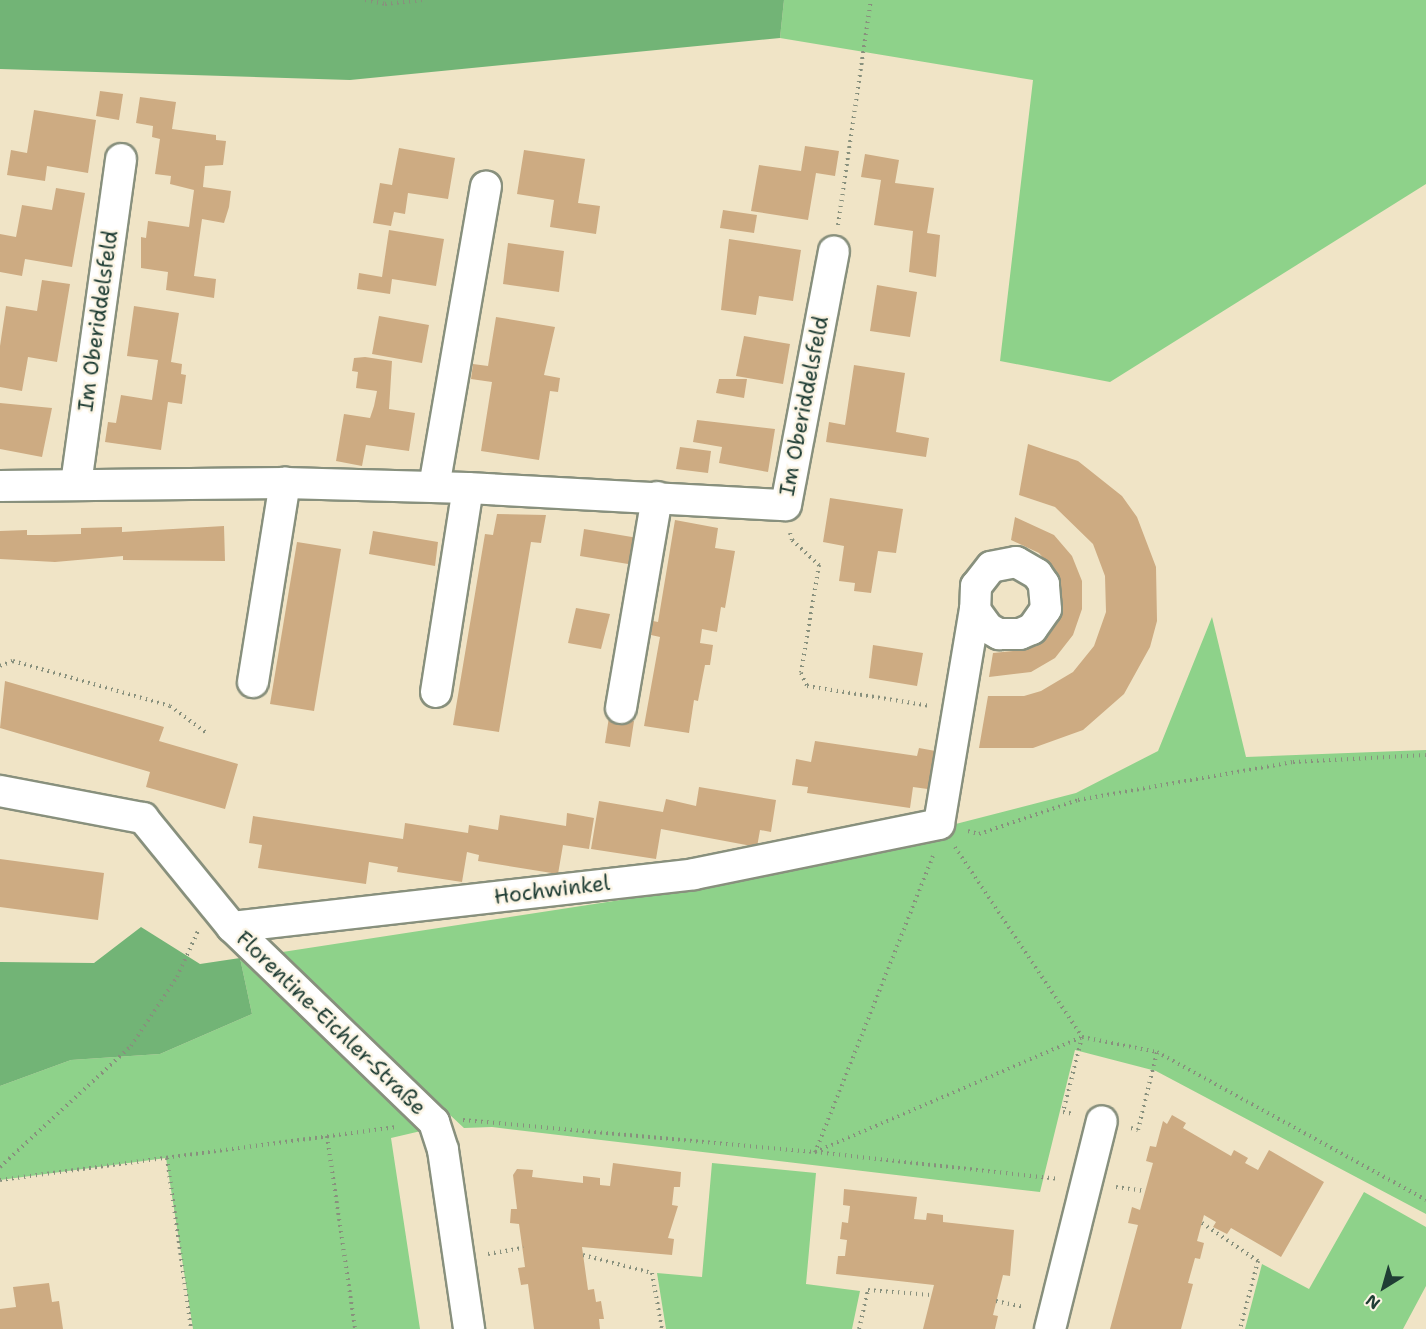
<!DOCTYPE html>
<html>
<head>
<meta charset="utf-8">
<style>
  body { margin:0 }
  #map { position:relative; width:1426px; height:1329px; overflow:hidden; background:#f0e4c6; font-family:"Shantell Sans",sans-serif }
  div>[style] { position:absolute }
  [style*='--x'] { left:calc(var(--x)*1px); top:calc(var(--y)*1px); width:calc(var(--w)*1px); rotate:calc(var(--a)*1deg) }
  .green>* { inset:0; background:#8ed28a }
  .forest>* { inset:0; background:#72b476 }
  .building>* { inset:0; background:#cdab82 }
  .path>* { height:4px; margin-top:-2px; transform-origin:0; background:repeating-linear-gradient(90deg,#88907d 0 1.5px,transparent 0 6px) }
  .roads { filter:drop-shadow(2px 0 #88907d) drop-shadow(-2px 0 #88907d) drop-shadow(0 2px #88907d) drop-shadow(0 -2px #88907d) }
  .minor>* { height:30px; margin:-15px; padding:0 15px; transform-origin:15px; border-radius:15px; background:#fff }
  span { translate:-50% -50%; white-space:nowrap; text-align:center; line-height:1.15; -webkit-text-stroke:5px #fcf5e5; paint-order:stroke }
  .street-label { font-size:21px; color:#1f3d34 }
  .north { position:absolute; left:1354px; top:1257px; width:60px; height:60px; -webkit-text-stroke:4px #fcf5e5; paint-order:stroke; rotate:217deg; font-size:16px; font-weight:700; line-height:24px; text-align:center; color:#1f3d34 }
  .north::after { content:''; display:block; margin:auto; width:21px; height:27px; background:#1f3d34; clip-path:polygon(50% 0,100% 100%,50% 72%,0 100%) }
</style>
</head>
<body>
<div id="map">
  <div class="green">
    <div style="clip-path:polygon(784px 0,1426px 0,1426px 184px,1110px 382px,1000px 361px,1033px 80px,780px 38px)"></div>
    <div style="clip-path:polygon(1212px 617px,1246px 757px,1426px 750px,1426px 1214px,1156px 1071px,1075px 1050px,1040px 1192px,492px 1127px,464px 1128px,276px 953px,718px 885px,1076px 793px,1158px 751px)"></div>
    <div style="clip-path:polygon(240px 958px,421px 1131px,391px 1138px,420px 1329px,193px 1329px,166px 1158px,0 1180px,0 1086px,71px 1060px,160px 1054px,252px 1014px)"></div>
    <div style="clip-path:polygon(712px 1163px,816px 1173px,806px 1284px,860px 1291px,852px 1329px,666px 1329px,657px 1273px,702px 1277px)"></div>
    <div style="clip-path:polygon(1364px 1192px,1426px 1227px,1426px 1286px,1403px 1329px,1245px 1329px,1262px 1264px,1309px 1289px)"></div>
  </div>
  <div class="forest">
    <div style="clip-path:polygon(0 0,784px 0,780px 38px,350px 80px,0 69px)"></div>
    <div style="clip-path:polygon(141px 927px,200px 964px,240px 958px,252px 1014px,160px 1054px,71px 1060px,0 1086px,0 962px,94px 963px)"></div>
  </div>
  <div class="building">
    <div style="clip-path:polygon(100px 91px,123px 94px,119px 120px,96px 116px)"></div>
    <div style="clip-path:polygon(140px 97px,176px 102px,172px 129px,216px 135px,216px 140px,226px 141px,223px 165px,205px 166px,203px 187px,231px 191px,229px 207px,224px 223px,202px 219px,194px 276px,216px 279px,214px 298px,166px 290px,168px 272px,141px 268px,141px 237px,146px 238px,148px 221px,189px 227px,194px 190px,170px 184px,171px 176px,155px 174px,160px 139px,152px 137px,153px 126px,136px 123px)"></div>
    <div style="clip-path:polygon(34px 110px,96px 120px,88px 173px,47px 166px,45px 181px,7px 175px,11px 150px,27px 153px)"></div>
    <div style="clip-path:polygon(805px 146px,839px 151px,835px 176px,816px 173px,808px 220px,751px 211px,759px 165px,801px 171px)"></div>
    <div style="clip-path:polygon(399px 148px,455px 158px,448px 199px,408px 193px,405px 214px,394px 212px,391px 226px,373px 223px,380px 183px,392px 185px)"></div>
    <div style="clip-path:polygon(524px 150px,585px 159px,578px 203px,600px 206px,596px 234px,550px 227px,554px 200px,517px 194px)"></div>
    <div style="clip-path:polygon(865px 154px,899px 160px,895px 183px,934px 188px,927px 233px,940px 235px,936px 277px,909px 272px,913px 231px,874px 225px,881px 180px,861px 177px)"></div>
    <div style="clip-path:polygon(56px 188px,85px 193px,72px 267px,25px 259px,22px 276px,0 272px,0 234px,16px 237px,22px 205px,52px 210px)"></div>
    <div style="clip-path:polygon(723px 210px,757px 215px,754px 233px,720px 228px)"></div>
    <div style="clip-path:polygon(389px 230px,444px 239px,436px 286px,392px 279px,390px 294px,357px 289px,359px 273px,382px 277px)"></div>
    <div style="clip-path:polygon(729px 239px,801px 250px,793px 301px,759px 296px,756px 315px,721px 310px)"></div>
    <div style="clip-path:polygon(508px 243px,564px 251px,559px 292px,503px 284px)"></div>
    <div style="clip-path:polygon(42px 280px,70px 284px,57px 362px,28px 357px,22px 391px,0 387px,0 346px,6px 306px,37px 311px)"></div>
    <div style="clip-path:polygon(877px 285px,917px 292px,910px 337px,870px 331px)"></div>
    <div style="clip-path:polygon(134px 306px,179px 313px,171px 362px,182px 364px,181px 374px,186px 375px,182px 404px,168px 402px,161px 450px,105px 442px,108px 422px,116px 423px,121px 395px,152px 400px,158px 360px,127px 356px)"></div>
    <div style="clip-path:polygon(379px 316px,429px 325px,422px 363px,372px 354px)"></div>
    <div style="clip-path:polygon(496px 317px,555px 327px,544px 375px,560px 378px,558px 392px,550px 391px,539px 460px,481px 451px,492px 382px,471px 379px,473px 364px,488px 366px)"></div>
    <div style="clip-path:polygon(744px 336px,790px 344px,783px 384px,736px 376px)"></div>
    <div style="clip-path:polygon(365px 357px,392px 361px,389px 409px,415px 413px,409px 451px,366px 445px,362px 466px,336px 461px,344px 414px,370px 418px,374px 406px,377px 391px,356px 388px,358px 372px,352px 371px,354px 358px)"></div>
    <div style="clip-path:polygon(854px 365px,905px 373px,896px 432px,929px 438px,926px 457px,826px 442px,829px 422px,845px 425px)"></div>
    <div style="clip-path:polygon(719px 379px,747px 379px,744px 398px,716px 393px)"></div>
    <div style="clip-path:polygon(0 403px,52px 408px,42px 457px,0 449px)"></div>
    <div style="clip-path:polygon(697px 420px,775px 429px,768px 472px,719px 463px,722px 447px,693px 442px)"></div>
    <div style="clip-path:polygon(1028px 444px,1078px 461px,1122px 496px,1137px 517px,1156px 567px,1157px 621px,1150px 647px,1124px 694px,1083px 730px,1033px 748px,979px 748px,988px 696px,1024px 696px,1041px 691px,1073px 672px,1094px 646px,1106px 612px,1105px 576px,1093px 544px,1055px 507px,1019px 495px)"></div>
    <div style="clip-path:polygon(680px 447px,711px 451px,708px 473px,676px 469px)"></div>
    <div style="clip-path:polygon(830px 498px,903px 509px,896px 553px,878px 551px,871px 593px,854px 591px,855px 583px,839px 581px,844px 546px,823px 542px)"></div>
    <div style="clip-path:polygon(497px 514px,546px 515px,541px 543px,531px 542px,499px 732px,453px 725px,485px 534px,493px 535px)"></div>
    <div style="clip-path:polygon(1015px 517px,1054px 535px,1072px 556px,1082px 581px,1082px 609px,1073px 635px,1055px 658px,1031px 672px,989px 677px,993px 653px,1023px 650px,1040px 639px,1058px 586px,1051px 567px,1039px 553px,1011px 540px)"></div>
    <div style="clip-path:polygon(675px 520px,718px 528px,715px 548px,735px 551px,725px 608px,721px 607px,717px 632px,702px 629px,700px 643px,713px 645px,710px 665px,705px 665px,698px 701px,694px 700px,689px 733px,644px 726px,660px 637px,651px 635px,653px 621px,658px 622px)"></div>
    <div style="clip-path:polygon(224px 526px,225px 561px,123px 560px,123px 556px,55px 562px,0 559px,0 531px,27px 530px,27px 535px,40px 535px,81px 534px,81px 528px,122px 527px,122px 532px)"></div>
    <div style="clip-path:polygon(584px 529px,638px 538px,634px 565px,580px 556px)"></div>
    <div style="clip-path:polygon(373px 531px,438px 542px,435px 566px,369px 554px)"></div>
    <div style="clip-path:polygon(297px 542px,341px 549px,314px 711px,270px 704px)"></div>
    <div style="clip-path:polygon(576px 608px,610px 614px,601px 649px,568px 643px)"></div>
    <div style="clip-path:polygon(873px 645px,923px 653px,917px 686px,869px 678px)"></div>
    <div style="clip-path:polygon(5px 681px,164px 727px,159px 741px,238px 764px,225px 809px,146px 787px,150px 772px,0 728px)"></div>
    <div style="clip-path:polygon(609px 717px,634px 721px,630px 747px,605px 743px)"></div>
    <div style="clip-path:polygon(815px 741px,917px 756px,919px 748px,941px 752px,935px 790px,913px 787px,910px 808px,807px 793px,808px 787px,792px 785px,796px 759px,811px 762px)"></div>
    <div style="clip-path:polygon(699px 787px,776px 800px,771px 832px,760px 830px,757px 847px,661px 829px,656px 859px,591px 849px,599px 801px,663px 812px,666px 799px,696px 806px)"></div>
    <div style="clip-path:polygon(567px 813px,594px 818px,589px 849px,563px 845px,558px 874px,478px 861px,479px 855px,467px 852px,462px 882px,397px 872px,398px 867px,369px 862px,366px 884px,258px 868px,262px 845px,249px 843px,253px 816px,403px 839px,405px 823px,468px 833px,469px 825px,498px 830px,500px 815px,566px 826px)"></div>
    <div style="clip-path:polygon(0 859px,104px 873px,98px 920px,0 907px)"></div>
    <div style="clip-path:polygon(1172px 1115px,1186px 1123px,1183px 1128px,1231px 1156px,1234px 1150px,1248px 1158px,1245px 1163px,1258px 1170px,1269px 1150px,1324px 1182px,1281px 1257px,1231px 1228px,1227px 1234px,1213px 1227px,1216px 1222px,1204px 1215px,1197px 1241px,1204px 1243px,1200px 1259px,1195px 1258px,1188px 1283px,1193px 1284px,1181px 1329px,1110px 1329px,1138px 1225px,1128px 1223px,1132px 1207px,1140px 1210px,1153px 1163px,1146px 1161px,1150px 1146px,1156px 1147px,1163px 1121px,1167px 1124px)"></div>
    <div style="clip-path:polygon(613px 1163px,681px 1172px,680px 1187px,674px 1187px,672px 1205px,678px 1206px,668px 1238px,674px 1239px,672px 1255px,582px 1247px,588px 1290px,594px 1289px,596px 1302px,601px 1301px,604px 1319px,599px 1319px,600px 1329px,534px 1329px,528px 1284px,521px 1285px,518px 1268px,525px 1267px,519px 1224px,510px 1223px,511px 1209px,517px 1209px,513px 1175px,517px 1169px,533px 1170px,532px 1177px,583px 1183px,583px 1176px,600px 1178px,600px 1185px,610px 1186px)"></div>
    <div style="clip-path:polygon(844px 1189px,917px 1197px,914px 1219px,926px 1220px,927px 1213px,943px 1215px,943px 1222px,1014px 1230px,1010px 1276px,1003px 1275px,993px 1315px,998px 1316px,995px 1329px,923px 1329px,934px 1285px,836px 1274px,838px 1256px,845px 1256px,847px 1240px,840px 1239px,842px 1222px,848px 1223px,850px 1206px,843px 1205px)"></div>
    <div style="clip-path:polygon(49px 1283px,52px 1302px,59px 1301px,63px 1329px,0 1329px,0 1309px,16px 1307px,13px 1287px)"></div>
  </div>
  <div class="path">
    <div style="--x:365;--y:0;--w:20;--a:11"></div>
    <div style="--x:385;--y:4;--w:38;--a:-6"></div>
    <div style="--x:838;--y:225;--w:227;--a:-81.7"></div>
    <div style="--x:790;--y:533;--w:7;--a:74"></div>
    <div style="--x:792;--y:540;--w:37;--a:43"></div>
    <div style="--x:819;--y:565;--w:109;--a:99.5"></div>
    <div style="--x:801;--y:673;--w:14;--a:65"></div>
    <div style="--x:807;--y:686;--w:125;--a:9.2"></div>
    <div style="--x:0;--y:666;--w:14;--a:-21"></div>
    <div style="--x:13;--y:661;--w:163;--a:16"></div>
    <div style="--x:170;--y:706;--w:47;--a:36.4"></div>
    <div style="--x:968;--y:831;--w:11;--a:15"></div>
    <div style="--x:979;--y:834;--w:105;--a:-19"></div>
    <div style="--x:1078;--y:800;--w:218;--a:-10"></div>
    <div style="--x:1293;--y:762;--w:133;--a:-3"></div>
    <div style="--x:955;--y:847;--w:229;--a:56.2"></div>
    <div style="--x:1082;--y:1037;--w:77;--a:104.2"></div>
    <div style="--x:1063;--y:1112;--w:11;--a:10"></div>
    <div style="--x:933;--y:856;--w:319;--a:111.7"></div>
    <div style="--x:815;--y:1152;--w:244;--a:6.3"></div>
    <div style="--x:463;--y:1120;--w:353;--a:5.2"></div>
    <div style="--x:815;--y:1152;--w:291;--a:-23.3"></div>
    <div style="--x:1082;--y:1037;--w:76;--a:11.3"></div>
    <div style="--x:1157;--y:1052;--w:307;--a:28.8"></div>
    <div style="--x:1131;--y:1128;--w:7;--a:16"></div>
    <div style="--x:1138;--y:1130;--w:80;--a:-76.3"></div>
    <div style="--x:327;--y:1136;--w:195;--a:81.7"></div>
    <div style="--x:167;--y:1158;--w:173;--a:82"></div>
    <div style="--x:0;--y:1167;--w:178;--a:-42.7"></div>
    <div style="--x:131;--y:1046;--w:83;--a:-56.3"></div>
    <div style="--x:177;--y:977;--w:51;--a:-65.5"></div>
    <div style="--x:0;--y:1180;--w:400;--a:-7.6"></div>
    <div style="--x:1116;--y:1187;--w:29;--a:8"></div>
    <div style="--x:1202;--y:1223;--w:68;--a:34.2"></div>
    <div style="--x:1258;--y:1261;--w:70;--a:104.8"></div>
    <div style="--x:488;--y:1254;--w:36;--a:-10"></div>
    <div style="--x:583;--y:1255;--w:71;--a:14.6"></div>
    <div style="--x:652;--y:1273;--w:57;--a:79.9"></div>
    <div style="--x:996;--y:1301;--w:29;--a:12"></div>
    <div style="--x:859;--y:1329;--w:40;--a:-77"></div>
    <div style="--x:868;--y:1290;--w:63;--a:4.5"></div>
  </div>
  <div class="roads">
    <div class="minor">
      <div style="--x:76;--y:484;--w:328;--a:-82.1"></div>
      <div style="--x:0;--y:486;--w:285;--a:-0.6"></div>
      <div style="--x:285;--y:483;--w:183;--a:1.6"></div>
      <div style="--x:468;--y:488;--w:318;--a:3.1"></div>
      <div style="--x:786;--y:505;--w:258;--a:-79.3"></div>
      <div style="--x:434;--y:487;--w:305;--a:-80.2"></div>
      <div style="--x:253;--y:682;--w:202;--a:-80.9"></div>
      <div style="--x:436;--y:692;--w:206;--a:-81.1"></div>
      <div style="--x:621;--y:708;--w:214;--a:-80.3"></div>
      <div style="--x:0;--y:791;--w:146;--a:10.7"></div>
      <div style="--x:143;--y:818;--w:141;--a:50.8"></div>
      <div style="--x:232;--y:927;--w:281;--a:44"></div>
      <div style="--x:434;--y:1122;--w:29;--a:72"></div>
      <div style="--x:443;--y:1150;--w:181;--a:81.7"></div>
      <div style="--x:232;--y:927;--w:465;--a:-6.5"></div>
      <div style="--x:694;--y:874;--w:250;--a:-11.5"></div>
      <div style="--x:939;--y:824;--w:217;--a:-80.5"></div>
      <div style="--x:975;--y:610;--w:22;--a:54"></div>
      <div style="--x:988;--y:628;--w:13;--a:29"></div>
      <div style="--x:999;--y:634;--w:21;--a:0"></div>
      <div style="--x:1020;--y:634;--w:13;--a:-23"></div>
      <div style="--x:1032;--y:629;--w:24;--a:-55"></div>
      <div style="--x:1046;--y:609;--w:25;--a:-95"></div>
      <div style="--x:1044;--y:584;--w:12;--a:-125"></div>
      <div style="--x:1037;--y:574;--w:24;--a:-150"></div>
      <div style="--x:1016;--y:562;--w:25;--a:169"></div>
      <div style="--x:991;--y:567;--w:24;--a:128"></div>
      <div style="--x:976;--y:586;--w:24;--a:92"></div>
      <div style="--x:1050;--y:1329;--w:214;--a:-76"></div>
    </div>
  </div>
  <div class="street-label">
    <span style="left:98px;top:321px;rotate:-82deg">Im Oberiddelsfeld</span>
    <span style="left:804px;top:406px;rotate:-79deg">Im Oberiddelsfeld</span>
    <span style="left:552px;top:890px;rotate:-7deg">Hochwinkel</span>
    <span style="left:331px;top:1023px;rotate:44deg">Florentine-Eichler-Straße</span>
  </div>
  <div class="north">N</div>
</div>
</body>
</html>
